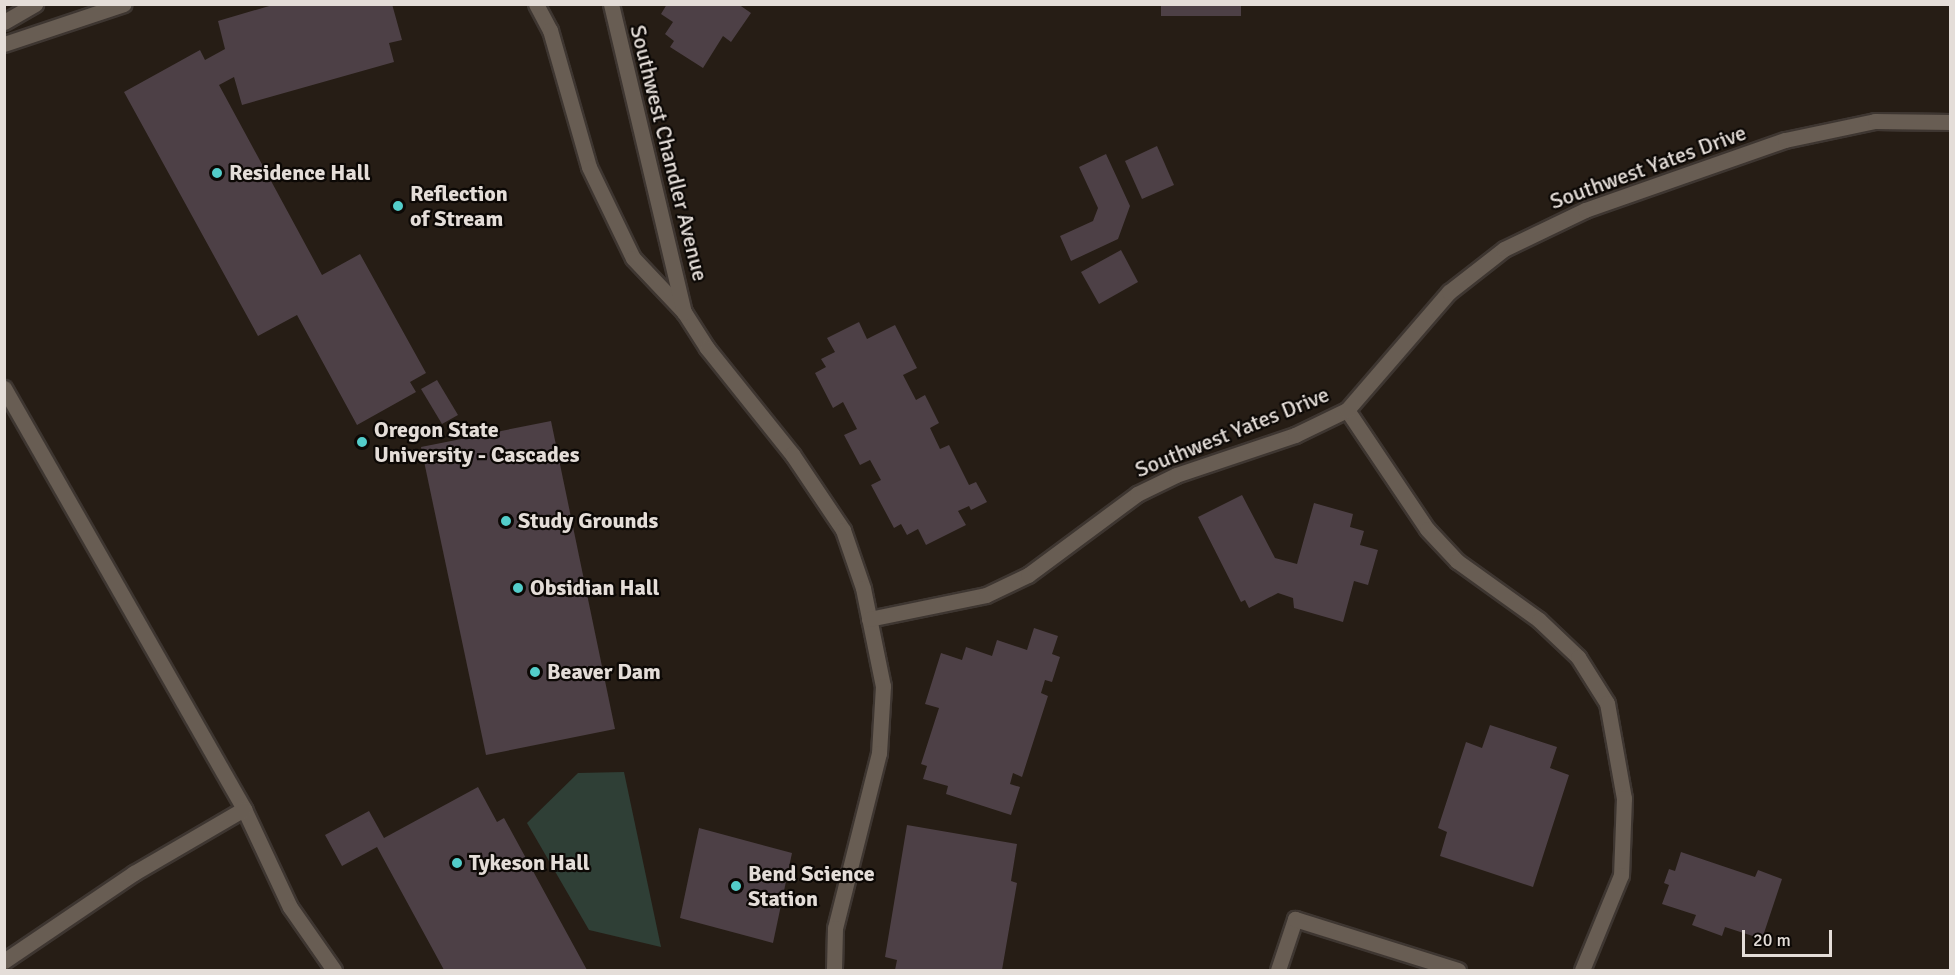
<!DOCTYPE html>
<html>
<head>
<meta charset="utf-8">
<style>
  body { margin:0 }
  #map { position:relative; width:1955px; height:975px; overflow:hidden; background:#261d15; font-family:Signika,sans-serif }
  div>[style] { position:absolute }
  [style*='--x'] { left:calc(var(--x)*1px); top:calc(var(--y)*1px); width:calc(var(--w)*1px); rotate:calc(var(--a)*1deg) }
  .green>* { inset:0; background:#2f3f36 }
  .building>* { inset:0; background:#4d4046 }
  .roads { filter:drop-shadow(2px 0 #3e3631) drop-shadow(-2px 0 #3e3631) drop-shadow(0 2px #3e3631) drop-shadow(0 -2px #3e3631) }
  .minor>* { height:15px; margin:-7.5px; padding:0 7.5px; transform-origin:7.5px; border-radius:7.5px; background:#685d53 }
  .dots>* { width:16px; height:16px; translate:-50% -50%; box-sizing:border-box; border:3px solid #0c0805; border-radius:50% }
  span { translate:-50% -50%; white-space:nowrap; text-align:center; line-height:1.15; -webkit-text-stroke:4.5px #0c0805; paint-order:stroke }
  .street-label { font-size:22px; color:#e4ddd8 }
  .poi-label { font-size:22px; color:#e4ddd8; font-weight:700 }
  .left { translate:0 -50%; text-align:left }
  .frame { position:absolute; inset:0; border:6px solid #e4ddd8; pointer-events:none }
  .scale { position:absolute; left:1742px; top:930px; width:90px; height:27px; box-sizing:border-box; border:3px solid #e4ddd8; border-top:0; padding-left:8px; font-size:18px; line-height:21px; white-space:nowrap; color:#e4ddd8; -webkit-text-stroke:4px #0c0805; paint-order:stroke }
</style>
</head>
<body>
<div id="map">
  <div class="green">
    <div style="clip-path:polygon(624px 772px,661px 947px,589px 930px,527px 823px,578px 773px)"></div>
  </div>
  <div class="building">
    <div style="clip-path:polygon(276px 4px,392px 4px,402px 40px,389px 43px,394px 62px,242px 105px,234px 77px,219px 85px,322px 275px,360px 254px,426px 373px,410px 382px,416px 392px,357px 425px,297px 315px,258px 336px,124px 92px,200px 50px,205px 60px,225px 49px,218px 21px)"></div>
    <div style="clip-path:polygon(667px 4px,738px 4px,751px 13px,731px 42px,723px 36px,703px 68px,670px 47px,674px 41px,665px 34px,673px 22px,661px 14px)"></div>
    <div style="clip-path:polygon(1161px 5px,1241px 5px,1241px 16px,1161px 16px)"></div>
    <div style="clip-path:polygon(1157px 146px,1174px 185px,1142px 199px,1125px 161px)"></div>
    <div style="clip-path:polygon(1106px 154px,1130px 206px,1118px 239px,1071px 261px,1060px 236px,1093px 221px,1098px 208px,1079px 167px)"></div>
    <div style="clip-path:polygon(1121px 250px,1138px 282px,1099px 304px,1081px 272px)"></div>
    <div style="clip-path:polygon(859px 322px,867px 339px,895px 325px,917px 368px,903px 375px,916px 400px,925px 395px,939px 423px,930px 428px,940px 449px,949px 445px,969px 485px,976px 482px,987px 502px,971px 510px,969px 506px,958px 511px,966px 525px,926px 545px,918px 529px,907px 535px,901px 524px,894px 528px,871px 485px,881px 480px,870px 460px,860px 465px,844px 435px,857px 429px,843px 402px,833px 408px,815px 373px,826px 367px,821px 359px,835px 352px,827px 338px)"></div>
    <div style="clip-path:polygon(437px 380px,458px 415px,442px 424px,421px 389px)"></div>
    <div style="clip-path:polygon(551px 421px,615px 729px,486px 755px,421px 447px)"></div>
    <div style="clip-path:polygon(1242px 495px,1275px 558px,1297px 564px,1314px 503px,1353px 514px,1350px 527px,1364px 531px,1360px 545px,1378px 550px,1368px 585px,1354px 581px,1343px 622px,1294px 608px,1293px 598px,1278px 593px,1249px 608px,1245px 600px,1241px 602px,1198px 517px)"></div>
    <div style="clip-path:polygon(1034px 628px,1058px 636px,1052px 654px,1060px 657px,1052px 682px,1045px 680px,1041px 693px,1048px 696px,1022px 777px,1013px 773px,1010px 784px,1020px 787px,1011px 815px,946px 794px,948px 786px,923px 779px,927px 766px,921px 764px,939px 708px,925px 704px,941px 653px,962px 660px,966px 647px,992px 656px,997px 640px,1027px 650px)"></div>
    <div style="clip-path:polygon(1490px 725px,1557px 747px,1550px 768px,1569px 775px,1533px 887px,1440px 856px,1447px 832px,1438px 828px,1466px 742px,1482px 748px)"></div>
    <div style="clip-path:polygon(478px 787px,497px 822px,504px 818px,587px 970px,444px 970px,377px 847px,342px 866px,325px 835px,369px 811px,384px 838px)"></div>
    <div style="clip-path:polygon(907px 825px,1017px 844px,1011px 881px,1017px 883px,1002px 970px,895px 970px,897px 960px,885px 957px)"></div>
    <div style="clip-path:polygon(699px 828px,792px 853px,773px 943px,680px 918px)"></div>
    <div style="clip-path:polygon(1681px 852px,1755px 877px,1758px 870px,1782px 879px,1762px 939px,1725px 927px,1722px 936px,1692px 925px,1696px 915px,1662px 904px,1669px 885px,1664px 883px,1669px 869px,1675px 871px)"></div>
  </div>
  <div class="roads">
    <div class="minor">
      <div style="--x:536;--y:4;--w:30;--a:62"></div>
      <div style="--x:550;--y:30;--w:142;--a:74.1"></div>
      <div style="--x:589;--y:167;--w:101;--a:64.2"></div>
      <div style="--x:633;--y:258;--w:74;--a:46.6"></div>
      <div style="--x:684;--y:312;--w:43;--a:57.4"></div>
      <div style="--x:707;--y:348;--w:136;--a:51.3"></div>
      <div style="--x:792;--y:454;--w:92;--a:56.1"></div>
      <div style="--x:843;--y:530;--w:61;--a:71"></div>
      <div style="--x:863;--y:588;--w:100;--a:78.5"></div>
      <div style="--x:883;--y:686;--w:67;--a:93.4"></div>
      <div style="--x:879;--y:753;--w:180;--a:104.1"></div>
      <div style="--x:835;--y:928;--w:42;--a:91.4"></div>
      <div style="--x:611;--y:4;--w:317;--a:76.7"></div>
      <div style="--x:4;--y:22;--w:36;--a:-30"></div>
      <div style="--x:4;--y:44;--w:126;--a:-18.4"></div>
      <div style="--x:4;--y:388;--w:485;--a:60.3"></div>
      <div style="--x:244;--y:809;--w:108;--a:64.9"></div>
      <div style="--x:290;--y:907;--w:77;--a:55.1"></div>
      <div style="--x:1347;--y:410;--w:143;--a:56.1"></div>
      <div style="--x:1427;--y:529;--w:44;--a:46.8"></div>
      <div style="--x:1457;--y:561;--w:101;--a:35.7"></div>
      <div style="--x:1539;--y:620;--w:54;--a:43.5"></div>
      <div style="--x:1578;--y:657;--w:54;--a:57.8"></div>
      <div style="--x:1607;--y:703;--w:97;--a:79.9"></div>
      <div style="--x:1624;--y:798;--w:77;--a:92.2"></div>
      <div style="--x:1621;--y:875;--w:103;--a:112.3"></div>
      <div style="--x:869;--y:619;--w:119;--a:-11.6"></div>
      <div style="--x:986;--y:595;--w:47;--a:-25.5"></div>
      <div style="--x:1028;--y:575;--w:136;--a:-36.6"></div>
      <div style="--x:1137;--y:494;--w:43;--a:-26"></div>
      <div style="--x:1176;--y:475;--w:126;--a:-18.6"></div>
      <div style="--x:1295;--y:435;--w:58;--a:-25.7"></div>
      <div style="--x:1347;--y:410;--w:156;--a:-49.2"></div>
      <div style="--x:1449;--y:292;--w:70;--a:-38"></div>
      <div style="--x:1504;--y:249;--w:90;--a:-25.7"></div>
      <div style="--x:1585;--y:210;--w:212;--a:-19.3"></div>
      <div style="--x:1785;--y:140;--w:92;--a:-11.9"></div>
      <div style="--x:1875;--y:121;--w:75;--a:0.8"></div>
      <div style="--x:4;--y:961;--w:157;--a:-34.1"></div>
      <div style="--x:134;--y:873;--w:127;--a:-30.2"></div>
      <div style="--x:1278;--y:970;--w:54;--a:-71.6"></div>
      <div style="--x:1295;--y:919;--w:171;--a:17.4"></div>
    </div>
  </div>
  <div class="dots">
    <div style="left:217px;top:173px;background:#53cdca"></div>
    <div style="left:398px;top:206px;background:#53cdca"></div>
    <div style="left:362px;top:442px;background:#53cdca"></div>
    <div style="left:506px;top:521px;background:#53cdca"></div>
    <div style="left:518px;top:588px;background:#53cdca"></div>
    <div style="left:535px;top:672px;background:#53cdca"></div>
    <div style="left:457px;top:863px;background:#53cdca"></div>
    <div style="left:736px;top:886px;background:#53cdca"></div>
  </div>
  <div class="street-label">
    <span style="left:669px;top:153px;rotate:76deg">Southwest Chandler Avenue</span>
    <span style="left:1648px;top:167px;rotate:-20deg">Southwest Yates Drive</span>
    <span style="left:1232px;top:432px;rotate:-22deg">Southwest Yates Drive</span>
  </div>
  <div class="poi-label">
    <span class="left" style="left:229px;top:173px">Residence Hall</span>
    <span class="left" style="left:410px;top:206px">Reflection<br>of Stream</span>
    <span class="left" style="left:374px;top:442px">Oregon State<br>University - Cascades</span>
    <span class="left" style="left:518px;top:521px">Study Grounds</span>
    <span class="left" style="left:530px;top:588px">Obsidian Hall</span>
    <span class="left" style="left:547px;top:672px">Beaver Dam</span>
    <span class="left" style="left:469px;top:863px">Tykeson Hall</span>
    <span class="left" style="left:748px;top:886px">Bend Science<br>Station</span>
  </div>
  <div class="frame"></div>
  <div class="scale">20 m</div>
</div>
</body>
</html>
